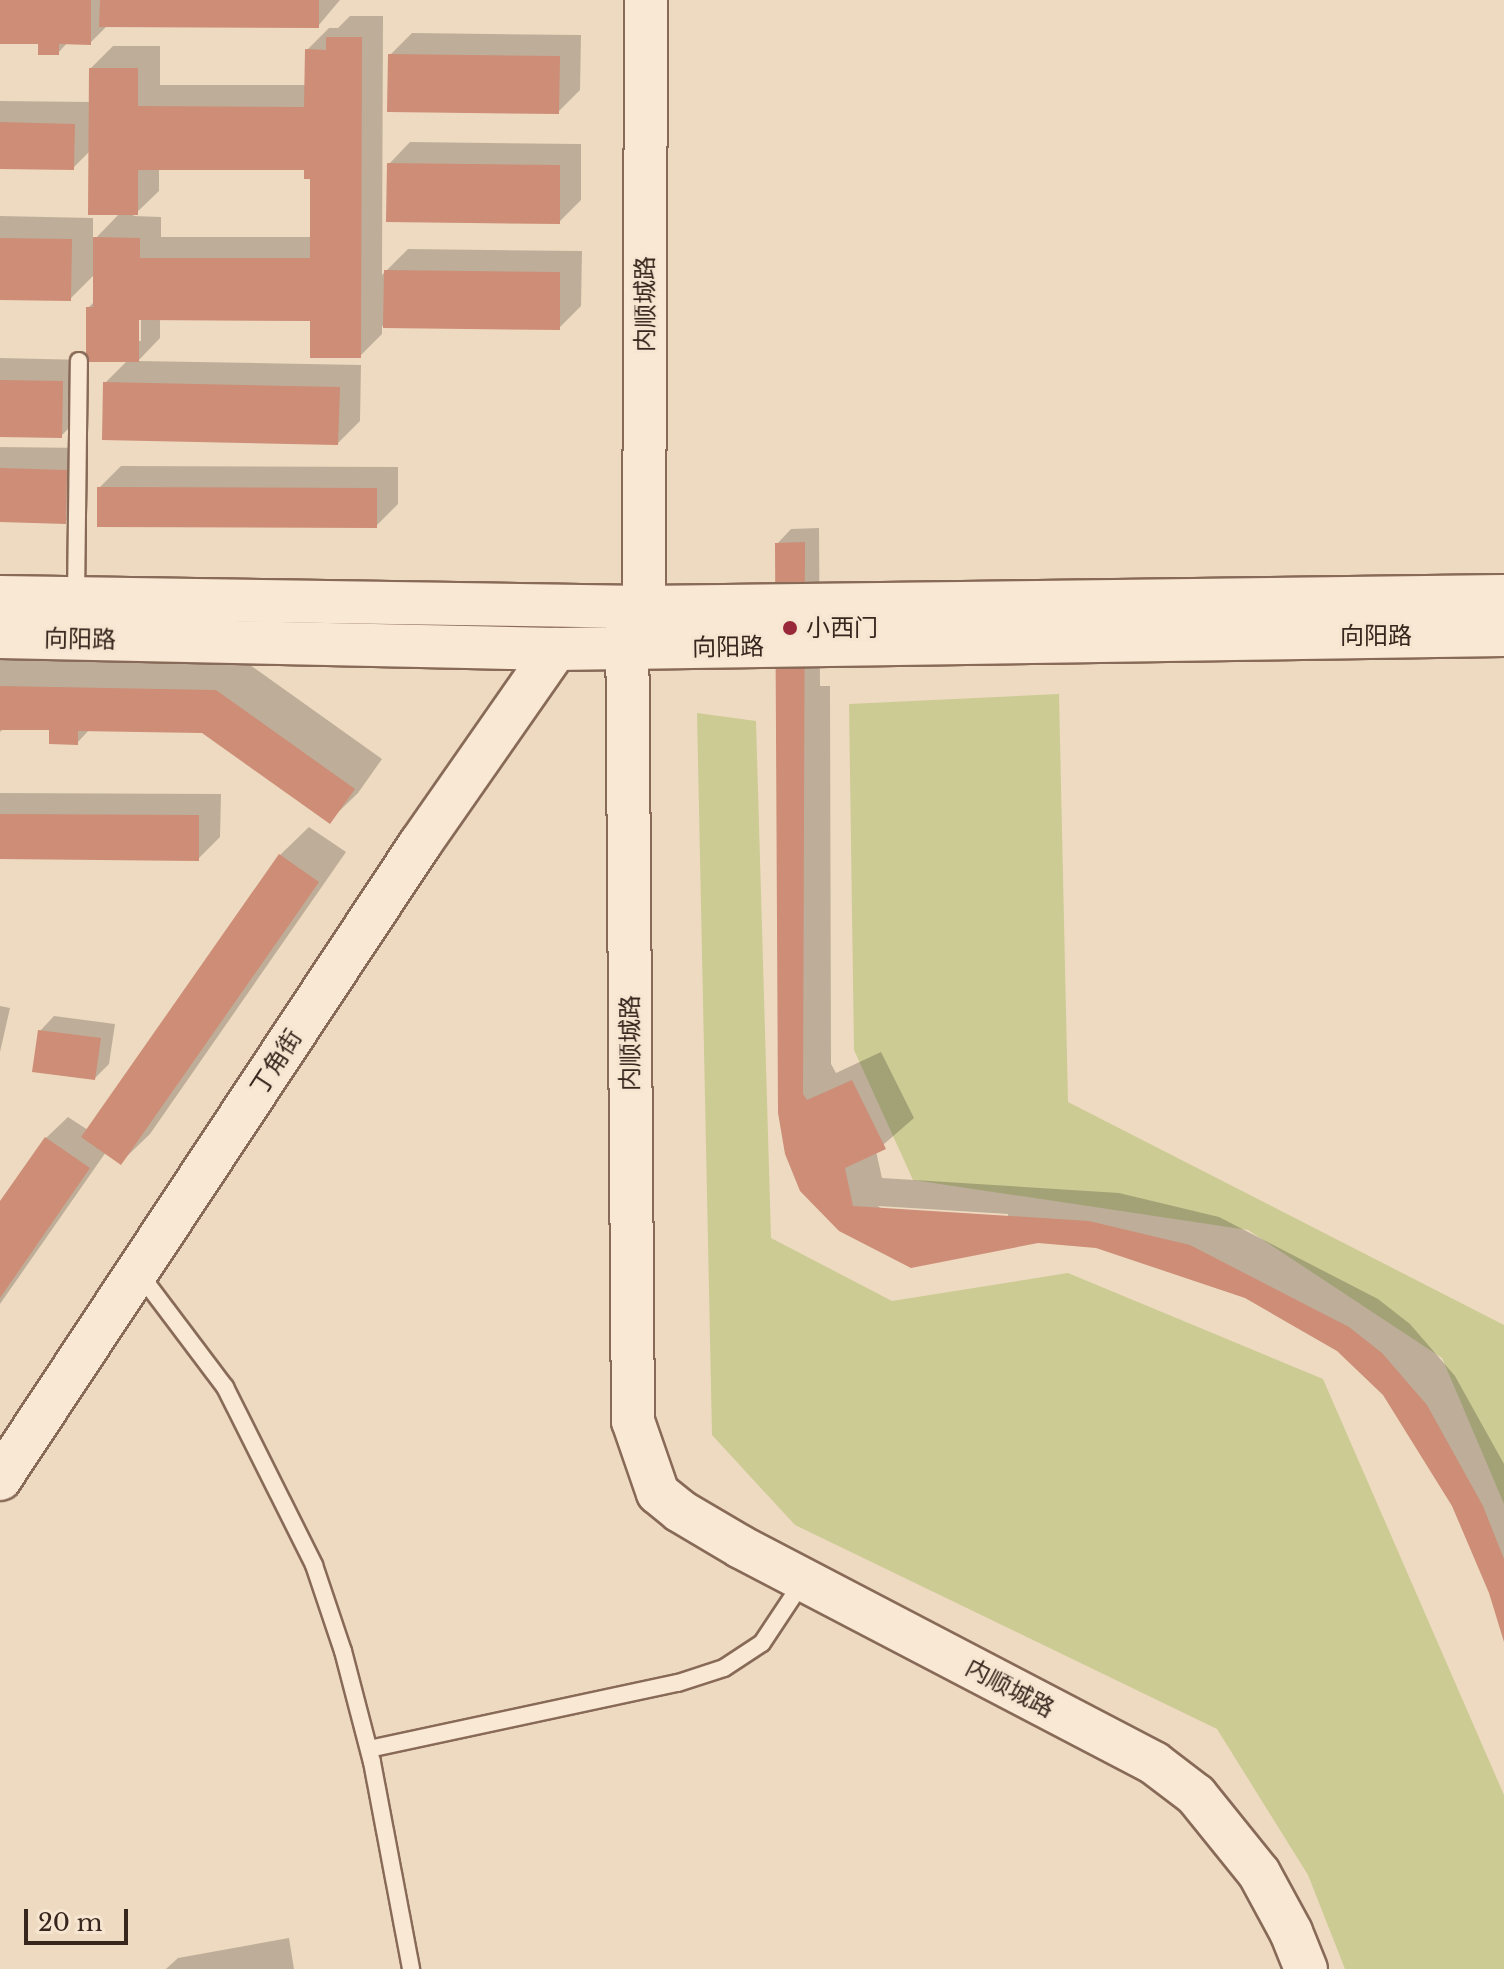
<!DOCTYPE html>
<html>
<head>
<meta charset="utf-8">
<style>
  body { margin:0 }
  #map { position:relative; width:1504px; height:1969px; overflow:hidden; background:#eedac0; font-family:"Libre Baskerville","Noto Sans SC",serif }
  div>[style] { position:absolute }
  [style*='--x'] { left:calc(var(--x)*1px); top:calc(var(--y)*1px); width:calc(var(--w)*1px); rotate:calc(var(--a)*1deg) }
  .green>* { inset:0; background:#cccb94 }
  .shadow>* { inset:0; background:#0003 }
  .building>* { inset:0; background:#cd8d76 }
  .roads { filter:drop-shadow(2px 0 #886a58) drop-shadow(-2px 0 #886a58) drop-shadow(0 2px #886a58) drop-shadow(0 -2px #886a58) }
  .service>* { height:16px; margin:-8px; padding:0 8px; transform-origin:8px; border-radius:8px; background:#f9e8d4 }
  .tertiary>* { height:42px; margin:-21px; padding:0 21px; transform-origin:21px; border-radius:21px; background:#f9e8d4 }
  .dots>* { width:22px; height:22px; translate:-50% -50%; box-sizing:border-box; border:4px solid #f6e5d0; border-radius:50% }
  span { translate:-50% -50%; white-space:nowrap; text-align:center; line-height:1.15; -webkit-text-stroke:6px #f6e5d0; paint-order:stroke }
  .street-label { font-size:24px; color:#37261d }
  .poi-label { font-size:24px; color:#37261d }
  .left { translate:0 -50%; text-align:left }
  .scale { position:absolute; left:24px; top:1909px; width:104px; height:36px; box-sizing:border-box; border:4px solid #37261d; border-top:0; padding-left:10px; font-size:24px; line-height:28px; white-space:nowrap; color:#37261d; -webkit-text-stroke:6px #f6e5d0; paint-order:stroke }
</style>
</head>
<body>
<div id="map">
  <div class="green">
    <div style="clip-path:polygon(1059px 694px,1068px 1102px,1504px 1325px,1504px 1504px,1442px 1358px,1248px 1230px,913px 1180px,854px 1050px,849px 704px)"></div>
    <div style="clip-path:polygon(697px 713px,756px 721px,771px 1238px,892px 1301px,1068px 1273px,1323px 1379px,1504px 1795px,1504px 1969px,1345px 1969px,1308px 1875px,1217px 1729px,795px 1525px,712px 1435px)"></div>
  </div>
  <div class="shadow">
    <div style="clip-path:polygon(0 0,340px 0,318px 26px,108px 25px,90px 43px,68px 42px,58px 53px,41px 42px,0 42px)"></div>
    <div style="clip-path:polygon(evenodd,350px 16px,383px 16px,382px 275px,408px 249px,582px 251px,581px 306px,559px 328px,382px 326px,382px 334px,360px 356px,312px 319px,160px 318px,160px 338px,138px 361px,361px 365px,360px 421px,338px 443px,105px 383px,128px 360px,84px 360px,83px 414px,61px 436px,0 435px,0 358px,88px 360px,88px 308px,95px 301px,95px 274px,70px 299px,0 298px,0 216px,93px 218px,93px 241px,120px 213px,90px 151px,73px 168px,0 167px,0 101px,91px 102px,91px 68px,113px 46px,160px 46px,160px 85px,306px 85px,307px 50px,329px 28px,338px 28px,350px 16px,159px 168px,306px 168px,312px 177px,312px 237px,161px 237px,161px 217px,133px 216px,159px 191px,159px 168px,350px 16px,137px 310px,141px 310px,141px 341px,137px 341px,137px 310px)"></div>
    <div style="clip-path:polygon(412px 33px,581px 35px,580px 90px,558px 112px,390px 55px)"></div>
    <div style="clip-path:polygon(410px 142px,581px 144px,581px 200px,559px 222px,389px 164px)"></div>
    <div style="clip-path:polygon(0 447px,88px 448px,87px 500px,65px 522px,0 520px)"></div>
    <div style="clip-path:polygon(121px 466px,398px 467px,398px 504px,376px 526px,99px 488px)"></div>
    <div style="clip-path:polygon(evenodd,819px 528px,820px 686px,830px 686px,831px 1064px,836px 1073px,881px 1052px,914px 1118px,876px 1151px,882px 1178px,1119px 1193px,1219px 1217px,1378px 1299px,1410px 1324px,1455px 1376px,1504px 1464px,1504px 1638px,1491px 1592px,1453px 1505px,1385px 1393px,1338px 1349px,1246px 1296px,1096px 1246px,1038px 1241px,912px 1265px,801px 1190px,777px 544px,791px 529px,819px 528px,878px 1206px,1008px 1214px,1008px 1218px,883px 1210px,878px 1206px)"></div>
    <div style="clip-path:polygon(0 658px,246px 662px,382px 759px,358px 793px,329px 821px,202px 731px,90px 729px,77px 743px,51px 729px,4px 728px,0 732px)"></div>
    <div style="clip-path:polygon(0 793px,221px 794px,220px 837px,198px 859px,0 857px)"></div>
    <div style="clip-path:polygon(309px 827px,346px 852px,150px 1134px,121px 1162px,106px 1152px,0 1304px,0 1205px,46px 1138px,68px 1117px,88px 1130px,280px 855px)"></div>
    <div style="clip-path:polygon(0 1006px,10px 1008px,0 1052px)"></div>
    <div style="clip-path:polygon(54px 1016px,115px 1024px,109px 1064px,95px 1078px,40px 1031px)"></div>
    <div style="clip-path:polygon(289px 1938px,294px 1969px,166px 1969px,178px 1958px)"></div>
  </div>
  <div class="building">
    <div style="clip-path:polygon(0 0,91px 0,91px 45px,59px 44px,59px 55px,38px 55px,38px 44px,0 44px)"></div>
    <div style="clip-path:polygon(100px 0,319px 0,319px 28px,99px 27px)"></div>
    <div style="clip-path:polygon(326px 37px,362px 37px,361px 358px,310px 358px,310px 321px,139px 320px,139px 362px,86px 362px,86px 307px,93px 307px,93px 237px,140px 238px,140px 258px,310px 258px,310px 179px,304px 179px,304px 170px,138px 170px,138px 215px,88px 215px,89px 68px,138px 68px,138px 106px,304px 107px,305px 49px,326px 50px)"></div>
    <div style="clip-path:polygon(388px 54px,560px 56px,559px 114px,387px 112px)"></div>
    <div style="clip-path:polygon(0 122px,75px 124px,74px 170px,0 169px)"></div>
    <div style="clip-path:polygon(387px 163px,560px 165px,560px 224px,386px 222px)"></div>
    <div style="clip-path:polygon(0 238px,72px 239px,71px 301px,0 300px)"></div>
    <div style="clip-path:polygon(384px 270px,560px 272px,560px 330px,383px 328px)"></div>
    <div style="clip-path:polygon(0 380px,63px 381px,62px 438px,0 437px)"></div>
    <div style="clip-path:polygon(103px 382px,340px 387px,338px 445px,102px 440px)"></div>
    <div style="clip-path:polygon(0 468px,67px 470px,66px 524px,0 522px)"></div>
    <div style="clip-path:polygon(97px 487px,377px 488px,377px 528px,97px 527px)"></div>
    <div style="clip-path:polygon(805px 542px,803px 1094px,807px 1100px,852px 1080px,886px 1149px,845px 1168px,853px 1206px,1089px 1221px,1190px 1245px,1349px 1327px,1382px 1353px,1427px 1405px,1483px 1506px,1504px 1559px,1504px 1642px,1489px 1593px,1452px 1506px,1383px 1395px,1337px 1351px,1245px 1298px,1096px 1248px,1038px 1243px,911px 1268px,839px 1231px,800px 1191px,785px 1154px,778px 1113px,775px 543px)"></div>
    <div style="clip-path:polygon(0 686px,216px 690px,355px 789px,330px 824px,202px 733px,78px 731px,78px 745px,49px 744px,49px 730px,0 730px)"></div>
    <div style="clip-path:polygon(0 814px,199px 815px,199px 861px,0 859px)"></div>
    <div style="clip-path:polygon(279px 854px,319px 882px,121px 1165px,81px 1137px)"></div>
    <div style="clip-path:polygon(38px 1030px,101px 1038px,95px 1080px,32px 1072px)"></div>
    <div style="clip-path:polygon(45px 1137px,90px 1168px,0 1298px,0 1201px)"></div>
  </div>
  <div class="roads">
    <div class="service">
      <div style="--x:76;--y:597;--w:236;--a:-89.3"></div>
      <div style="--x:139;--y:1273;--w:143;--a:53"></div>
      <div style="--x:225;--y:1387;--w:199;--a:63.4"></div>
      <div style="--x:314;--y:1565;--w:91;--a:71.4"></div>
      <div style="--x:343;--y:1651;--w:115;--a:75.4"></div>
      <div style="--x:372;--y:1762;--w:211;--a:79.3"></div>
      <div style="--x:369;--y:1749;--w:316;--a:-12.1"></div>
      <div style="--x:678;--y:1683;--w:48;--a:-18.1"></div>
      <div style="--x:724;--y:1668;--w:45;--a:-33.3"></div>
      <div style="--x:762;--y:1643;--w:74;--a:-56.5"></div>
    </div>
    <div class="tertiary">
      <div style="--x:0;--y:597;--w:644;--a:0.89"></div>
      <div style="--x:644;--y:607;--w:860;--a:-0.73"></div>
      <div style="--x:627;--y:607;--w:814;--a:89.58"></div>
      <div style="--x:633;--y:1421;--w:76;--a:70.9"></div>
      <div style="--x:658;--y:1493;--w:28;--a:39"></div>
      <div style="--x:680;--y:1511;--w:71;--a:30.5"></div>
      <div style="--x:741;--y:1547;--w:466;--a:27.6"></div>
      <div style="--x:1154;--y:1763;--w:53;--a:37.3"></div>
      <div style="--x:1196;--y:1795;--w:100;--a:51.1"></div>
      <div style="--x:1259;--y:1873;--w:67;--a:61.5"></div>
      <div style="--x:1291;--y:1932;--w:40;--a:68"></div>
      <div style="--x:644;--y:607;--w:607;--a:-89.81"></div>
      <div style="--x:0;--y:637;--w:556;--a:1.24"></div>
      <div style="--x:556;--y:649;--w:948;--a:-0.85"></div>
      <div style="--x:0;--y:1479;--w:761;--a:-56.52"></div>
      <div style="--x:420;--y:844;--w:238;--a:-55.1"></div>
    </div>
  </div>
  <div class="dots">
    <div style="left:790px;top:628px;background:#972739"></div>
  </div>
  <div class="street-label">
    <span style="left:645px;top:304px;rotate:-90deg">内顺城路</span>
    <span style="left:1376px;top:636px">向阳路</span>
    <span style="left:80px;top:639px;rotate:1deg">向阳路</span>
    <span style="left:728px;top:647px;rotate:-1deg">向阳路</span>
    <span style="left:630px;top:1043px;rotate:-90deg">内顺城路</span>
    <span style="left:276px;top:1062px;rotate:-57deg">丁角街</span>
    <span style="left:1010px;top:1688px;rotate:28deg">内顺城路</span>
  </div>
  <div class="poi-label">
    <span class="left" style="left:806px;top:628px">小西门</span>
  </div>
  <div class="scale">20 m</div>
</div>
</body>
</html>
